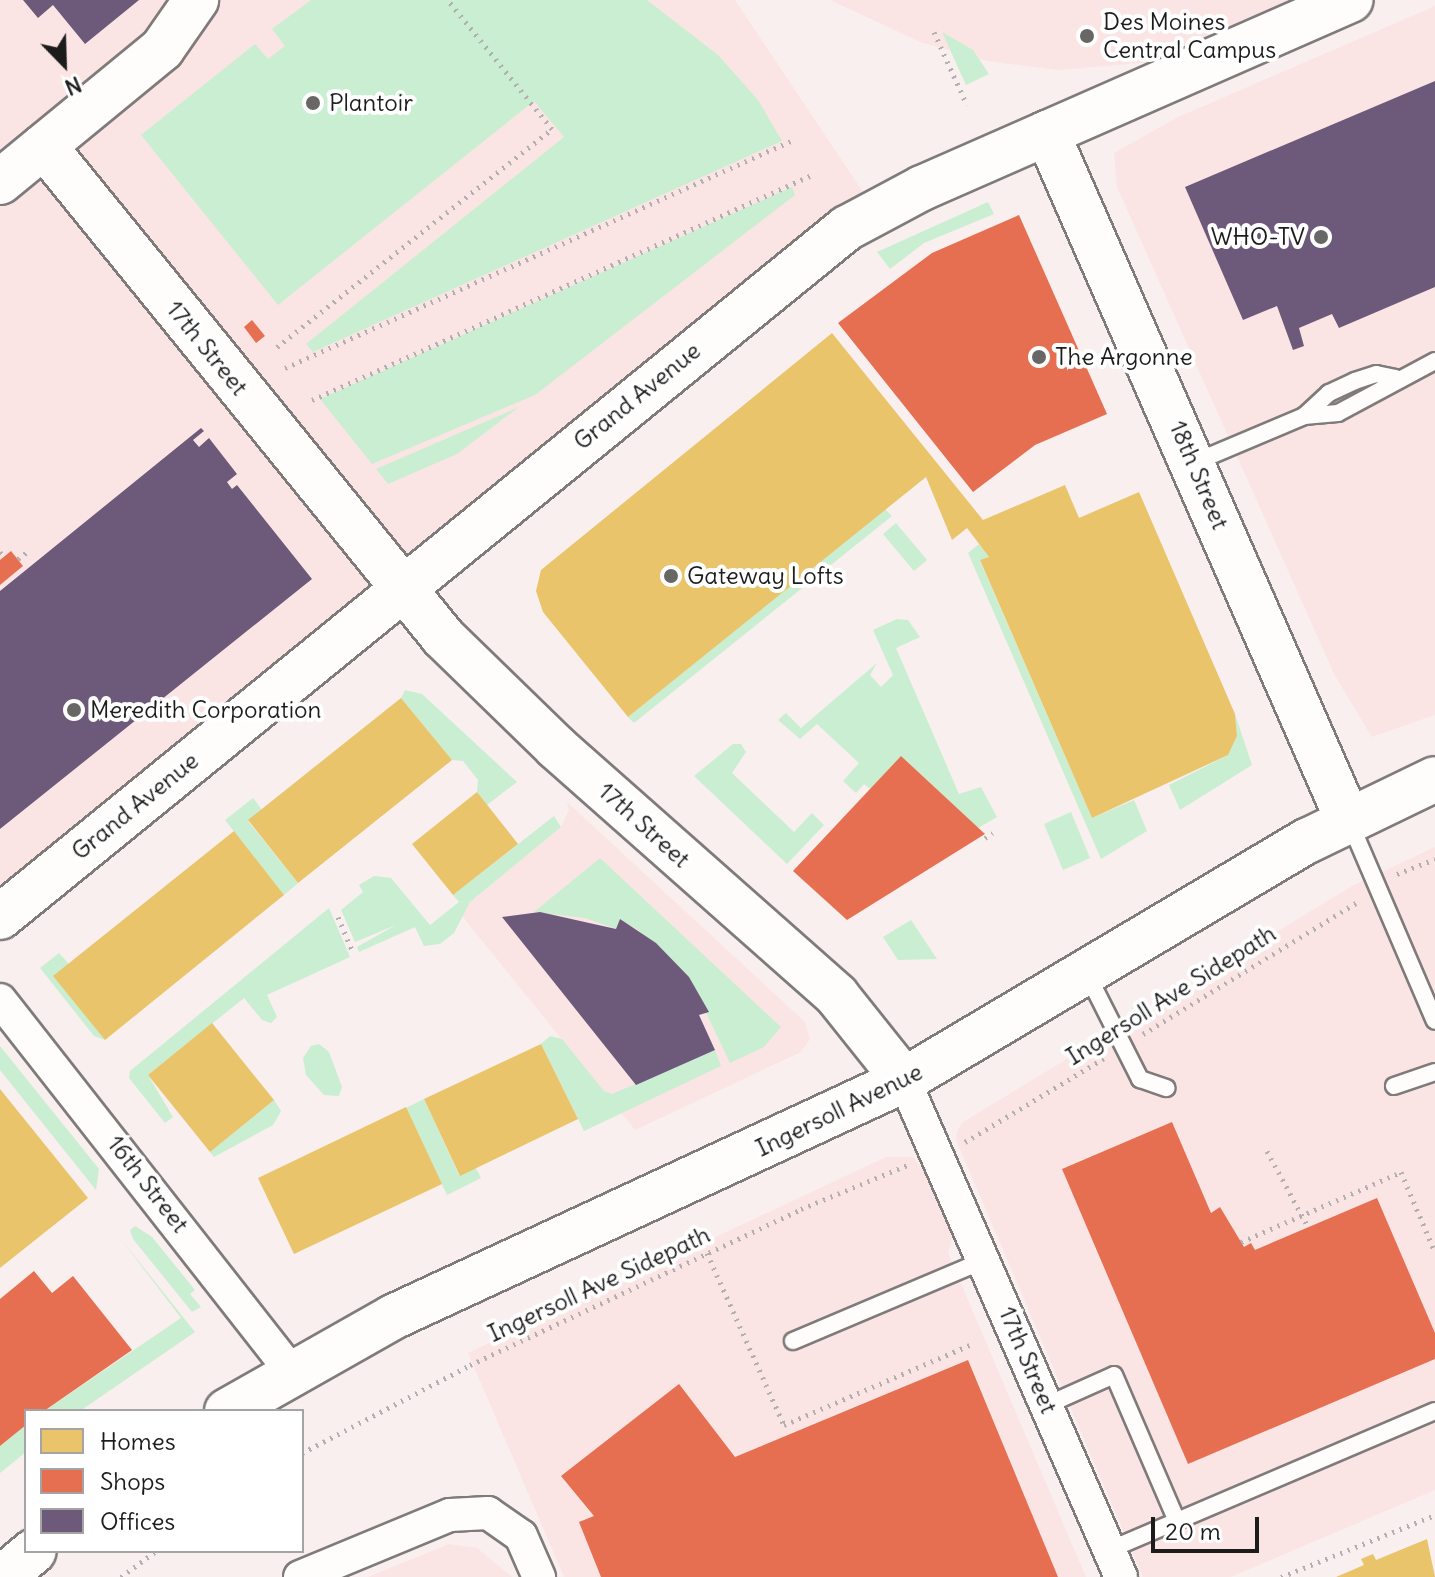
<!DOCTYPE html>
<html>
<head>
<meta charset="utf-8">
<style>
  body { margin:0 }
  #map { position:relative; width:1435px; height:1577px; overflow:hidden; background:#f9efee; font-family:Delius,sans-serif }
  div>[style] { position:absolute }
  [style*='--x'] { left:calc(var(--x)*1px); top:calc(var(--y)*1px); width:calc(var(--w)*1px); rotate:calc(var(--a)*1deg) }
  .built>* { inset:0; background:#fbe5e4 }
  .green>* { inset:0; background:#caeed2 }
  .homes>* { inset:0; background:#e9c46a }
  .shops>* { inset:0; background:#e76f51 }
  .offices>* { inset:0; background:#6d597a }
  .path>* { height:5px; margin-top:-2.5px; transform-origin:0; background:repeating-linear-gradient(90deg,#b1afaf 0 2px,transparent 0 8px) }
  .roads { filter:drop-shadow(2px 0 #7f7b7a) drop-shadow(-2px 0 #7f7b7a) drop-shadow(0 2px #7f7b7a) drop-shadow(0 -2px #7f7b7a) }
  .service>* { height:16px; margin:-8px; padding:0 8px; transform-origin:8px; border-radius:8px; background:#fefdfc }
  .minor>* { height:32px; margin:-16px; padding:0 16px; transform-origin:16px; border-radius:16px; background:#fefdfc }
  .secondary>* { height:44px; margin:-22px; padding:0 22px; transform-origin:22px; border-radius:22px; background:#fefdfc }
  .dots>* { width:22px; height:22px; translate:-50% -50%; box-sizing:border-box; border:4px solid #fff; border-radius:50% }
  span { translate:-50% -50%; white-space:nowrap; text-align:center; line-height:1.15; -webkit-text-stroke:8px #fff; paint-order:stroke }
  .poi-label { font-size:24px; color:#1c1c1c }
  .left { translate:0 -50%; text-align:left }
  .right { translate:-100% -50%; text-align:right }
  .street-label { font-size:24px; color:#1c1c1c }
  .legend { position:absolute; left:24px; top:1409px; width:280px; height:144px; box-sizing:border-box; background:#fff; border:2px solid #a4a4a4; margin:0; padding:10px 14px; list-style:none; font-size:24px; color:#1c1c1c }
  .legend li { display:flex; align-items:center; gap:16px; height:40px }
  .legend b { width:40px; border:2px solid #a4a4a4 }
  .north { position:absolute; left:24px; top:24px; width:80px; height:80px; -webkit-text-stroke:6px #fff; paint-order:stroke; rotate:157deg; font-size:22px; font-weight:700; line-height:32px; text-align:center; color:#1c1c1c }
  .north::after { content:''; display:block; margin:auto; width:28px; height:36px; background:#1c1c1c; clip-path:polygon(50% 0,100% 100%,50% 72%,0 100%) }
  .scale { position:absolute; left:1151px; top:1517px; width:108px; height:36px; box-sizing:border-box; border:4px solid #1c1c1c; border-top:0; padding-left:10px; font-size:24px; line-height:28px; white-space:nowrap; color:#1c1c1c; -webkit-text-stroke:6px #fff; paint-order:stroke }
</style>
</head>
<body>
<div id="map">
  <div class="built">
    <div style="clip-path:polygon(0 0,735px 0,875px 210px,0 917px)"></div>
    <div style="clip-path:polygon(830px 0,1351px 0,1222px 56px,1058px 70px,987px 61px,920px 42px)"></div>
    <div style="clip-path:polygon(1435px 6px,1435px 715px,1372px 737px,1335px 676px,1117px 187px,1114px 153px,1178px 117px)"></div>
    <div style="clip-path:polygon(567px 802px,805px 1022px,810px 1039px,801px 1052px,635px 1130px,462px 916px,470px 902px,561px 827px,569px 810px)"></div>
    <div style="clip-path:polygon(1435px 847px,1435px 1490px,1231px 1577px,1143px 1577px,956px 1140px,957px 1131px,963px 1122px,1352px 886px)"></div>
    <div style="clip-path:polygon(886px 1157px,913px 1157px,930px 1179px,953px 1235px,948px 1253px,1086px 1577px,564px 1577px,468px 1353px)"></div>
    <div style="clip-path:polygon(449px 1544px,477px 1548px,512px 1577px,368px 1577px)"></div>
  </div>
  <div class="green">
    <div style="clip-path:polygon(311px 0,647px 0,718px 55px,758px 100px,782px 141px,313px 352px,306px 344px,564px 137px,534px 101px,278px 305px,141px 135px,255px 44px,268px 59px,285px 46px,272px 29px)"></div>
    <div style="clip-path:polygon(942px 32px,973px 50px,989px 74px,966px 85px)"></div>
    <div style="clip-path:polygon(792px 187px,795px 195px,535px 395px,372px 464px,320px 399px)"></div>
    <div style="clip-path:polygon(988px 202px,994px 214px,924px 243px,890px 269px,877px 252px)"></div>
    <div style="clip-path:polygon(519px 407px,457px 454px,388px 484px,376px 469px)"></div>
    <div style="clip-path:polygon(885px 509px,892px 516px,634px 723px,628px 717px)"></div>
    <div style="clip-path:polygon(896px 523px,927px 560px,914px 571px,883px 534px)"></div>
    <div style="clip-path:polygon(979px 544px,989px 557px,980px 561px,1092px 818px,1134px 800px,1147px 831px,1101px 859px,968px 553px)"></div>
    <div style="clip-path:polygon(897px 619px,908px 620px,920px 637px,896px 648px,959px 794px,981px 787px,997px 817px,978px 828px,901px 756px,870px 789px,864px 784px,856px 793px,843px 781px,859px 763px,817px 724px,800px 739px,778px 720px,786px 713px,801px 728px,877px 663px,870px 675px,881px 687px,893px 675px,873px 630px)"></div>
    <div style="clip-path:polygon(405px 690px,422px 694px,517px 782px,487px 805px,477px 792px,478px 780px,463px 761px,452px 760px,401px 698px)"></div>
    <div style="clip-path:polygon(1235px 714px,1252px 765px,1180px 810px,1169px 785px,1228px 755px,1237px 736px)"></div>
    <div style="clip-path:polygon(733px 744px,741px 744px,746px 752px,732px 773px,794px 832px,812px 813px,824px 825px,787px 864px,694px 776px)"></div>
    <div style="clip-path:polygon(253px 798px,262px 810px,248px 821px,298px 883px,284px 895px,225px 820px)"></div>
    <div style="clip-path:polygon(1071px 812px,1090px 858px,1063px 870px,1044px 824px)"></div>
    <div style="clip-path:polygon(554px 816px,561px 827px,470px 902px,454px 933px,440px 944px,424px 946px,415px 927px,359px 952px,357px 947px,396px 925px,355px 942px,341px 910px,363px 892px,359px 885px,374px 876px,391px 878px,430px 925px,459px 902px,453px 895px)"></div>
    <div style="clip-path:polygon(600px 858px,781px 1027px,764px 1047px,730px 1063px,689px 977px,637px 929px,620px 920px,616px 929px,585px 918px,534px 912px)"></div>
    <div style="clip-path:polygon(329px 908px,350px 957px,267px 995px,277px 1017px,271px 1023px,262px 1020px,244px 998px,148px 1075px,173px 1117px,165px 1123px,129px 1078px,130px 1071px)"></div>
    <div style="clip-path:polygon(911px 920px,937px 959px,898px 960px,883px 937px)"></div>
    <div style="clip-path:polygon(59px 953px,69px 964px,54px 976px,105px 1040px,94px 1036px,40px 968px)"></div>
    <div style="clip-path:polygon(550px 1036px,562px 1039px,604px 1091px,612px 1094px,715px 1050px,721px 1066px,584px 1131px,541px 1044px)"></div>
    <div style="clip-path:polygon(0 1046px,99px 1169px,96px 1190px,0 1070px)"></div>
    <div style="clip-path:polygon(311px 1046px,319px 1044px,329px 1052px,342px 1087px,339px 1096px,324px 1095px,306px 1075px,303px 1058px)"></div>
    <div style="clip-path:polygon(424px 1099px,459px 1175px,476px 1168px,481px 1178px,447px 1195px,406px 1108px)"></div>
    <div style="clip-path:polygon(274px 1100px,281px 1111px,273px 1125px,214px 1157px,210px 1152px)"></div>
    <div style="clip-path:polygon(135px 1226px,152px 1237px,195px 1290px,190px 1294px,201px 1307px,192px 1312px,133px 1239px,130px 1230px)"></div>
    <div style="clip-path:polygon(120px 1238px,195px 1332px,80px 1411px,44px 1411px,181px 1318px)"></div>
    <div style="clip-path:polygon(26px 1425px,26px 1452px,0 1473px,0 1446px)"></div>
  </div>
  <div class="homes">
    <div style="clip-path:polygon(832px 333px,983px 520px,1065px 485px,1079px 518px,1139px 492px,1235px 714px,1237px 736px,1228px 755px,1092px 818px,980px 560px,989px 557px,967px 528px,952px 540px,926px 477px,628px 717px,543px 612px,536px 591px,541px 570px)"></div>
    <div style="clip-path:polygon(401px 698px,452px 760px,298px 883px,248px 820px)"></div>
    <div style="clip-path:polygon(477px 792px,518px 844px,453px 895px,412px 844px)"></div>
    <div style="clip-path:polygon(234px 831px,284px 895px,105px 1040px,53px 976px)"></div>
    <div style="clip-path:polygon(212px 1023px,274px 1100px,210px 1152px,148px 1075px)"></div>
    <div style="clip-path:polygon(541px 1044px,578px 1119px,460px 1176px,424px 1099px)"></div>
    <div style="clip-path:polygon(0 1089px,88px 1198px,0 1268px)"></div>
    <div style="clip-path:polygon(406px 1107px,442px 1184px,294px 1254px,258px 1178px)"></div>
    <div style="clip-path:polygon(1427px 1539px,1435px 1577px,1336px 1577px,1364px 1565px,1361px 1559px,1373px 1554px,1376px 1560px)"></div>
  </div>
  <div class="shops">
    <div style="clip-path:polygon(1019px 215px,1107px 414px,1035px 445px,973px 492px,838px 323px,932px 253px)"></div>
    <div style="clip-path:polygon(252px 320px,265px 336px,256px 343px,244px 327px)"></div>
    <div style="clip-path:polygon(11px 551px,23px 566px,0 585px,0 560px)"></div>
    <div style="clip-path:polygon(901px 756px,985px 834px,847px 920px,793px 871px)"></div>
    <div style="clip-path:polygon(1172px 1122px,1211px 1213px,1220px 1207px,1244px 1247px,1251px 1243px,1255px 1250px,1377px 1198px,1435px 1333px,1435px 1359px,1188px 1464px,1062px 1169px)"></div>
    <div style="clip-path:polygon(34px 1271px,52px 1293px,73px 1276px,132px 1350px,44px 1411px,26px 1411px,26px 1425px,0 1446px,0 1299px)"></div>
    <div style="clip-path:polygon(968px 1360px,1058px 1577px,601px 1577px,579px 1522px,594px 1516px,561px 1476px,679px 1384px,735px 1457px)"></div>
  </div>
  <div class="offices">
    <div style="clip-path:polygon(23px 0,139px 0,85px 44px,53px 5px,38px 18px)"></div>
    <div style="clip-path:polygon(1435px 81px,1435px 287px,1339px 328px,1332px 314px,1299px 328px,1304px 346px,1293px 350px,1277px 306px,1243px 320px,1185px 187px)"></div>
    <div style="clip-path:polygon(201px 428px,204px 431px,193px 440px,199px 447px,209px 438px,237px 474px,227px 482px,232px 489px,237px 485px,312px 579px,0 829px,0 591px)"></div>
    <div style="clip-path:polygon(540px 912px,616px 929px,620px 919px,656px 943px,689px 977px,709px 1012px,699px 1015px,715px 1050px,636px 1085px,502px 917px)"></div>
  </div>
  <div class="path">
    <div style="--x:934;--y:32;--w:80;--a:65.7"></div>
    <div style="--x:277;--y:347;--w:351;--a:-38.4"></div>
    <div style="--x:552;--y:129;--w:166;--a:-128.9"></div>
    <div style="--x:285;--y:368;--w:555;--a:-24.16"></div>
    <div style="--x:312;--y:400;--w:548;--a:-24.23"></div>
    <div style="--x:0;--y:552;--w:6;--a:51"></div>
    <div style="--x:18;--y:559;--w:11;--a:-38"></div>
    <div style="--x:985;--y:838;--w:9;--a:-32"></div>
    <div style="--x:1397;--y:874;--w:41;--a:-21.5"></div>
    <div style="--x:338;--y:917;--w:36;--a:67"></div>
    <div style="--x:1143;--y:1034;--w:250;--a:-31.6"></div>
    <div style="--x:965;--y:1142;--w:162;--a:-31.1"></div>
    <div style="--x:1267;--y:1151;--w:84;--a:61.6"></div>
    <div style="--x:1241;--y:1242;--w:175;--a:-23.6"></div>
    <div style="--x:1401;--y:1172;--w:87;--a:67"></div>
    <div style="--x:707;--y:1253;--w:188;--a:65.9"></div>
    <div style="--x:784;--y:1425;--w:202;--a:-23.3"></div>
    <div style="--x:302;--y:1453;--w:190;--a:-27.6"></div>
    <div style="--x:470;--y:1365;--w:366;--a:-25.2"></div>
    <div style="--x:801;--y:1209;--w:116;--a:-22.4"></div>
    <div style="--x:121;--y:1577;--w:44;--a:-36.6"></div>
    <div style="--x:1281;--y:1577;--w:166;--a:-21.9"></div>
  </div>
  <div class="roads">
    <div class="service">
      <div style="--x:1396;--y:378;--w:20;--a:-169"></div>
      <div style="--x:1376;--y:374;--w:22;--a:162"></div>
      <div style="--x:1355;--y:381;--w:29;--a:155"></div>
      <div style="--x:1329;--y:393;--w:34;--a:137"></div>
      <div style="--x:1304;--y:416;--w:34;--a:-5"></div>
      <div style="--x:1338;--y:413;--w:110;--a:-28.2"></div>
      <div style="--x:1193;--y:463;--w:121;--a:-22.9"></div>
      <div style="--x:1350;--y:823;--w:215;--a:66.8"></div>
      <div style="--x:1087;--y:974;--w:118;--a:63.2"></div>
      <div style="--x:1140;--y:1079;--w:28;--a:19"></div>
      <div style="--x:1394;--y:1086;--w:43;--a:-18.9"></div>
      <div style="--x:793;--y:1341;--w:208;--a:-22.9"></div>
      <div style="--x:1047;--y:1405;--w:73;--a:-24.1"></div>
      <div style="--x:1114;--y:1375;--w:159;--a:66.7"></div>
      <div style="--x:1109;--y:1550;--w:354;--a:-23.1"></div>
    </div>
    <div class="minor">
      <div style="--x:0;--y:1000;--w:473;--a:51.9"></div>
      <div style="--x:904;--y:1080;--w:542;--a:66.41"></div>
      <div style="--x:300;--y:1577;--w:162;--a:-22.5"></div>
      <div style="--x:450;--y:1515;--w:38;--a:-3"></div>
      <div style="--x:488;--y:1513;--w:40;--a:34.9"></div>
      <div style="--x:521;--y:1536;--w:45;--a:66.3"></div>
    </div>
    <div class="secondary">
      <div style="--x:1047;--y:133;--w:748;--a:66.35"></div>
      <div style="--x:44;--y:146;--w:633;--a:50.9"></div>
      <div style="--x:443;--y:637;--w:158;--a:44.2"></div>
      <div style="--x:556;--y:747;--w:375;--a:41.5"></div>
      <div style="--x:837;--y:996;--w:107;--a:51.4"></div>
      <div style="--x:0;--y:182;--w:210;--a:-39.4"></div>
      <div style="--x:162;--y:49;--w:60;--a:-55.2"></div>
      <div style="--x:0;--y:917;--w:1092;--a:-39.13"></div>
      <div style="--x:847;--y:228;--w:85;--a:-28.1"></div>
      <div style="--x:922;--y:188;--w:468;--a:-23.7"></div>
      <div style="--x:227;--y:1411;--w:191;--a:-29.5"></div>
      <div style="--x:393;--y:1317;--w:563;--a:-24.88"></div>
      <div style="--x:904;--y:1080;--w:469;--a:-30.7"></div>
      <div style="--x:1307;--y:841;--w:142;--a:-25.8"></div>
      <div style="--x:3;--y:1577;--w:40;--a:-40"></div>
    </div>
  </div>
  <div class="dots">
    <div style="left:1087px;top:36px;background:#696666"></div>
    <div style="left:313px;top:103px;background:#696666"></div>
    <div style="left:1321px;top:237px;background:#696666"></div>
    <div style="left:1039px;top:357px;background:#696666"></div>
    <div style="left:671px;top:576px;background:#696666"></div>
    <div style="left:74px;top:710px;background:#696666"></div>
  </div>
  <div class="poi-label">
    <span class="left" style="left:1103px;top:36px">Des Moines<br>Central Campus</span>
    <span class="left" style="left:329px;top:103px">Plantoir</span>
    <span class="right" style="left:1305px;top:237px">WHO-TV</span>
    <span class="left" style="left:1055px;top:357px">The Argonne</span>
    <span class="left" style="left:687px;top:576px">Gateway Lofts</span>
    <span class="left" style="left:90px;top:710px">Meredith Corporation</span>
  </div>
  <div class="street-label">
    <span style="left:207px;top:348px;rotate:51deg">17th Street</span>
    <span style="left:637px;top:396px;rotate:-39deg">Grand Avenue</span>
    <span style="left:1199px;top:475px;rotate:67deg">18th Street</span>
    <span style="left:135px;top:806px;rotate:-39deg">Grand Avenue</span>
    <span style="left:644px;top:825px;rotate:42deg">17th Street</span>
    <span style="left:1171px;top:995px;rotate:-32deg">Ingersoll Ave Sidepath</span>
    <span style="left:839px;top:1110px;rotate:-26deg">Ingersoll Avenue</span>
    <span style="left:148px;top:1184px;rotate:52deg">16th Street</span>
    <span style="left:599px;top:1284px;rotate:-25deg">Ingersoll Ave Sidepath</span>
    <span style="left:1028px;top:1360px;rotate:67deg">17th Street</span>
  </div>
  <ul class="legend">
  <li><b style="height:22px;background:#e9c46a"></b>Homes</li>
  <li><b style="height:22px;background:#e76f51"></b>Shops</li>
  <li><b style="height:22px;background:#6d597a"></b>Offices</li>
  </ul>
  <div class="north">N</div>
  <div class="scale">20 m</div>
</div>
</body>
</html>
